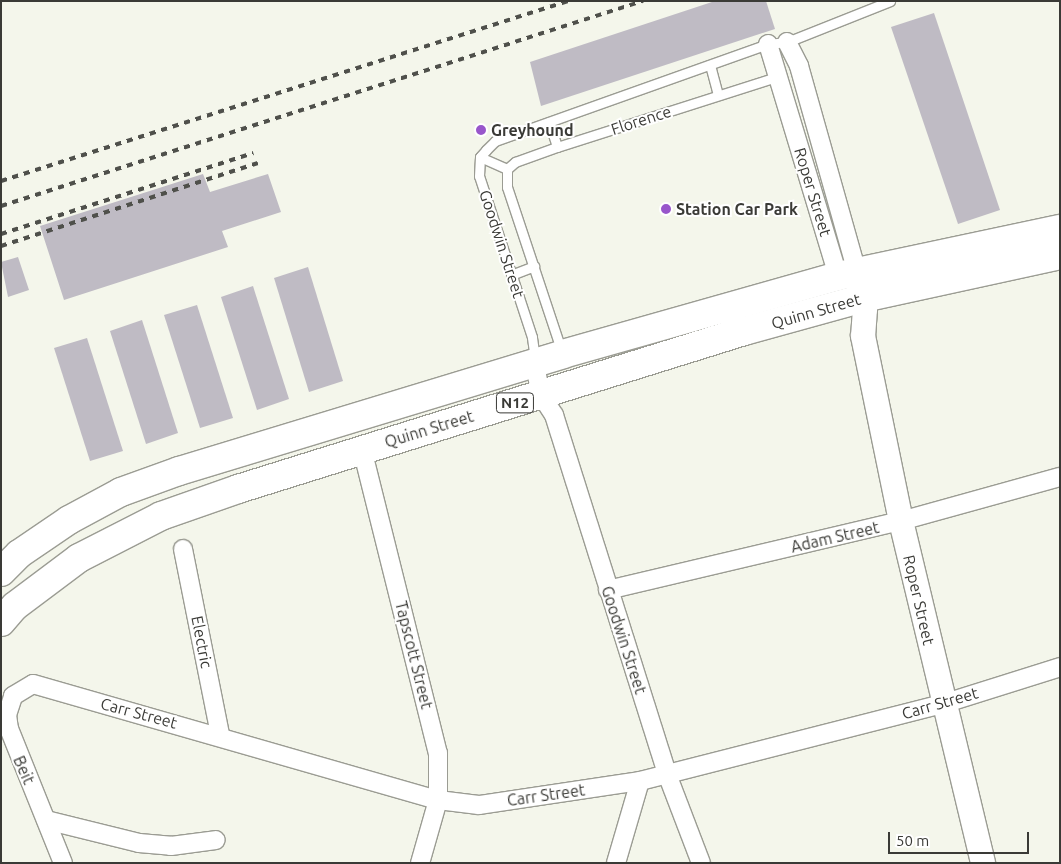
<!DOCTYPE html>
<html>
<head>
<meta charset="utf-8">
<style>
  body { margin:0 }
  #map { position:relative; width:1061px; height:864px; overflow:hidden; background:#f4f6eb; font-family:Ubuntu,sans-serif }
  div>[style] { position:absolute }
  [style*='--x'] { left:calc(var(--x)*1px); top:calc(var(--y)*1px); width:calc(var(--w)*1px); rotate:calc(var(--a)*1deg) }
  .building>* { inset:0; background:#bfbbc4 }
  .roads { filter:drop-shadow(1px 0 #9b9c93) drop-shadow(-1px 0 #9b9c93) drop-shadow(0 1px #9b9c93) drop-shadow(0 -1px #9b9c93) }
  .lane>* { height:9px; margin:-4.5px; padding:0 4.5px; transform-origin:4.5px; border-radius:4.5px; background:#fff }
  .street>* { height:18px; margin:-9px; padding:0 9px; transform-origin:9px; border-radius:9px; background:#fff }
  .secondary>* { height:24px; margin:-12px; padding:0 12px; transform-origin:12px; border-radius:12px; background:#fff }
  .highway>* { height:28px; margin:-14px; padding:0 14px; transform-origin:14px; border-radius:14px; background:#fff }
  .rail>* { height:4px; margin-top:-2px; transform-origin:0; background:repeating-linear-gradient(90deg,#4f504b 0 6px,transparent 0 12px) }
  .dots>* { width:14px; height:14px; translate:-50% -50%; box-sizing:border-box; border:2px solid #fff; border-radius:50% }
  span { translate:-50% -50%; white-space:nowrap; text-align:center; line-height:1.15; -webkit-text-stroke:4px #fff; paint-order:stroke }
  .shield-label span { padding:1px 4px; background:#fff; border:1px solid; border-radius:4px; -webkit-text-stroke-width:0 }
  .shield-label { font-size:15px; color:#3a3a36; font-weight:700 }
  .street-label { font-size:16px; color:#3a3a36 }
  .poi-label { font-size:16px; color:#3a3a36; font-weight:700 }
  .left { translate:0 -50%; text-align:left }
  .frame { position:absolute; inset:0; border:2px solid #3a3a36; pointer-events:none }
  .scale { position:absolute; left:888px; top:832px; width:141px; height:22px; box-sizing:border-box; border:2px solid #3a3a36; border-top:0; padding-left:6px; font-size:15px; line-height:18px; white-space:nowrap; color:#3a3a36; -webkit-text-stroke:4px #fff; paint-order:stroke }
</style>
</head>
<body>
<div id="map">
  <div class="building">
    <div style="clip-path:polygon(715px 1px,766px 1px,775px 29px,541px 106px,530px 62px)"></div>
    <div style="clip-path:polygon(934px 13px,1000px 210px,958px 224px,891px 27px)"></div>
    <div style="clip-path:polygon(203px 174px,210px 192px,268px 174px,281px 212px,222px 231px,228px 247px,64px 300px,40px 226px)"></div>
    <div style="clip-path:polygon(18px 257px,29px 290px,8px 297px,1px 262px)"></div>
    <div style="clip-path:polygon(308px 267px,343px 381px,309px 392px,274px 278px)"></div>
    <div style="clip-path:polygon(253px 286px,289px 399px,257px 410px,221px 297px)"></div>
    <div style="clip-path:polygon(197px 305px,233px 418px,200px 428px,164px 315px)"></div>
    <div style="clip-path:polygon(142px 320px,178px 433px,146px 444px,110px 331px)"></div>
    <div style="clip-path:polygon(87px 338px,123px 451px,90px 461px,54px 348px)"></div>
  </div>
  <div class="roads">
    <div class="lane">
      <div style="--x:710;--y:65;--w:31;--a:75"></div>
      <div style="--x:549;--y:122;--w:26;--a:72"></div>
      <div style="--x:480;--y:157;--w:30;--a:24"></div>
      <div style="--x:507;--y:169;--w:11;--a:-41"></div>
      <div style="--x:515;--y:162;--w:45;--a:-19.7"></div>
      <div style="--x:557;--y:147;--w:231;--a:-17.7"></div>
      <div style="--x:507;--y:169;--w:18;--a:90"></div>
      <div style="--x:507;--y:187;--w:174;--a:71.6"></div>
      <div style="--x:511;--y:275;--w:25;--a:-21"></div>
      <div style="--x:535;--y:359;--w:22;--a:-98"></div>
      <div style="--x:532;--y:337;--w:169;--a:-108.2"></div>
      <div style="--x:479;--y:176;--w:19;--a:-87"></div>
      <div style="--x:480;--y:157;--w:9;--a:-49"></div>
      <div style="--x:486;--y:150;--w:13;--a:-45"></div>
      <div style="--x:495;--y:141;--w:290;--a:-19.6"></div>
      <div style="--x:768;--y:44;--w:19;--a:-6"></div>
      <div style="--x:787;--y:42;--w:111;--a:-21.7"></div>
    </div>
    <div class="street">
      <div style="--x:787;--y:42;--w:27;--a:63"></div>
      <div style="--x:799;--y:66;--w:214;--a:74.3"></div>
      <div style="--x:768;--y:44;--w:242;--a:73.2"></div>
      <div style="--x:535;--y:365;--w:31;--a:79"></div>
      <div style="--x:541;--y:395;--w:24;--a:57"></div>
      <div style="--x:554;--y:415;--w:376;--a:72.5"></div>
      <div style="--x:667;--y:774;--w:95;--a:69.1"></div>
      <div style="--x:362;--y:449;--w:313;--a:76"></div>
      <div style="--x:438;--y:753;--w:47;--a:90"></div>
      <div style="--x:438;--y:800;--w:66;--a:105.9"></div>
      <div style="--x:183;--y:549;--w:190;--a:78.7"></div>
      <div style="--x:608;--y:590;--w:301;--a:-13.3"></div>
      <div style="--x:901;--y:521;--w:165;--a:-15.5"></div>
      <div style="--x:46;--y:820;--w:96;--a:13.9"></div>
      <div style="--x:139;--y:843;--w:32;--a:5"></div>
      <div style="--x:171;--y:846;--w:45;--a:-7.6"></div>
      <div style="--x:63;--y:863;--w:144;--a:-111.9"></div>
      <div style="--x:9;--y:729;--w:14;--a:-98"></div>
      <div style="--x:7;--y:715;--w:20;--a:-72"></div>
      <div style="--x:13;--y:696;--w:23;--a:-31"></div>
      <div style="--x:33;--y:684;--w:421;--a:16"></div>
      <div style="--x:438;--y:800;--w:41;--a:7"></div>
      <div style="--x:479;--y:805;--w:163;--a:-8.5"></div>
      <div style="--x:640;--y:781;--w:313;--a:-14.3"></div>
      <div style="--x:943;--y:704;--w:123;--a:-17.5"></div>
      <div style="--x:616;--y:863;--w:85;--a:-73.7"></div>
    </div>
    <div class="secondary">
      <div style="--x:859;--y:281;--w:29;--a:78"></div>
      <div style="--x:865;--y:309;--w:27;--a:94"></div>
      <div style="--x:863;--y:336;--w:189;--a:78.4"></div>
      <div style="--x:901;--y:521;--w:352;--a:76.5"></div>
    </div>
    <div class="highway">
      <div style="--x:1;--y:572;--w:25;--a:-45"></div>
      <div style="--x:19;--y:554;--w:60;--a:-34.2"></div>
      <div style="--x:69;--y:520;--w:59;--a:-28.3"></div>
      <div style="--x:121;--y:492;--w:62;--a:-19.9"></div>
      <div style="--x:179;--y:471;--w:401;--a:-16.9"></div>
      <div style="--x:563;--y:354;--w:286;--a:-15.8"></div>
      <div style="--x:838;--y:276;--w:227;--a:-12"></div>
      <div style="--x:1;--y:622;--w:21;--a:-49"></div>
      <div style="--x:15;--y:606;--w:80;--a:-36.9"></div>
      <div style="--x:79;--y:558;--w:92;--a:-27.1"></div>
      <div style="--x:161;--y:516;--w:82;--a:-19.3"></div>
      <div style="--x:238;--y:489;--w:530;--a:-17.34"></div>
      <div style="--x:744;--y:331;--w:123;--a:-15.5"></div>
      <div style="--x:863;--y:298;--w:202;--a:-12.3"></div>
    </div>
  </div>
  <div class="rail">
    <div style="--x:1;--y:181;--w:595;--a:-17.61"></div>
    <div style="--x:1;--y:206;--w:674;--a:-17.71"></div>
    <div style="--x:1;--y:234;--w:265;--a:-17.8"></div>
    <div style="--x:1;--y:246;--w:270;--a:-17.9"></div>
  </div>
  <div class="dots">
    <div style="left:481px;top:130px;background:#9856cb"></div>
    <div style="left:666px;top:209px;background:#9856cb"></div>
  </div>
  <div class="shield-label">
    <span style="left:515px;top:403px">N12</span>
  </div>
  <div class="street-label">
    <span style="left:641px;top:120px;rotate:-18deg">Florence</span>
    <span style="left:813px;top:192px;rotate:73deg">Roper Street</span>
    <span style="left:502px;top:244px;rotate:72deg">Goodwin Street</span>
    <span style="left:816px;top:311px;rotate:-16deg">Quinn Street</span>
    <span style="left:429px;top:429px;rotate:-17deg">Quinn Street</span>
    <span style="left:835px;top:537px;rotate:-13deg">Adam Street</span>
    <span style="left:919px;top:600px;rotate:77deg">Roper Street</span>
    <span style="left:624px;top:640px;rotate:72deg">Goodwin Street</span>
    <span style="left:202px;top:642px;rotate:79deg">Electric</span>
    <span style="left:414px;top:655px;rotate:76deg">Tapscott Street</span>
    <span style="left:940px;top:703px;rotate:-16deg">Carr Street</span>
    <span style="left:139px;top:713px;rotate:15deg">Carr Street</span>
    <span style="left:24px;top:770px;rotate:66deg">Beit</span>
    <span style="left:546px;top:795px;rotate:-8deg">Carr Street</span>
  </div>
  <div class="poi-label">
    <span class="left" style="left:491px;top:130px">Greyhound</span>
    <span class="left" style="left:676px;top:209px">Station Car Park</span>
  </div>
  <div class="frame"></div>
  <div class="scale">50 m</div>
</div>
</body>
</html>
